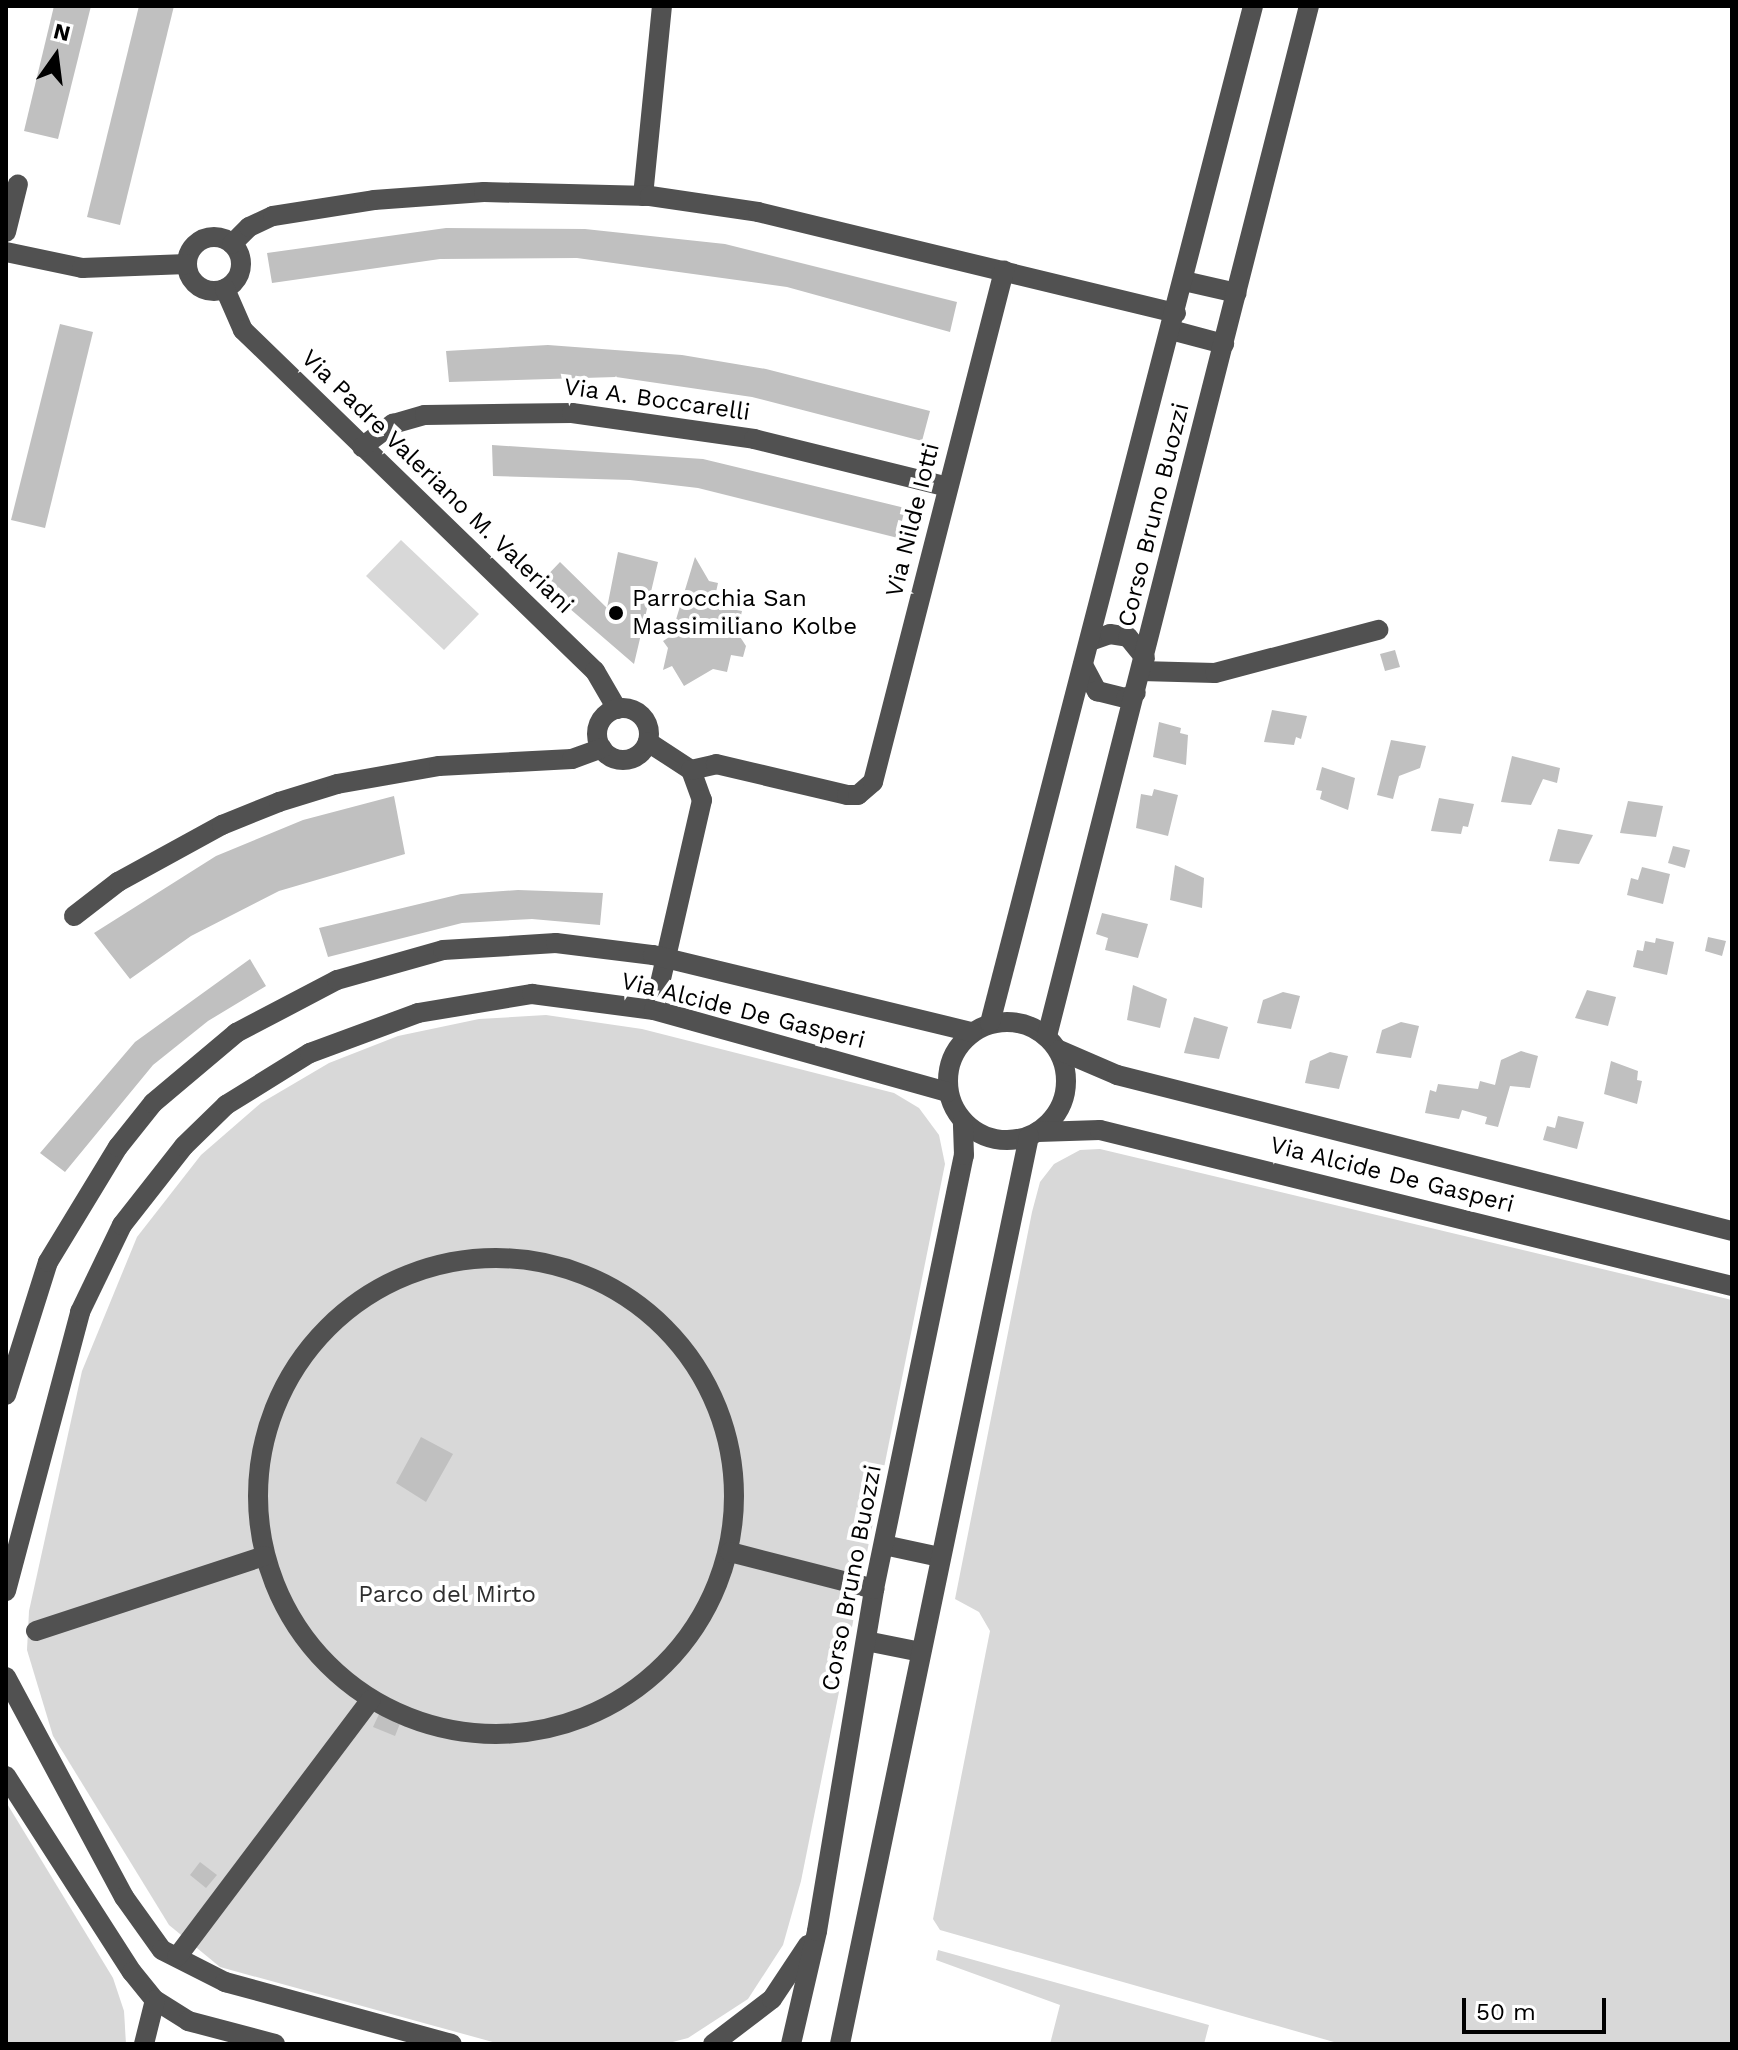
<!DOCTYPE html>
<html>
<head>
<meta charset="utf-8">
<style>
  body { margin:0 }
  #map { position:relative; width:1738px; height:2050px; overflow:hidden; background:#fff; font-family:"Work Sans",sans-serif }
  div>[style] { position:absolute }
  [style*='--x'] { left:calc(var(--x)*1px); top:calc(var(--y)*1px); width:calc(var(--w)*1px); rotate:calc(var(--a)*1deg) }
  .green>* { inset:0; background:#d8d8d8 }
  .building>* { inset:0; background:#c0c0c0 }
  .minor>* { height:20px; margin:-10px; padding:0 10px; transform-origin:10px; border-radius:10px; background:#515151 }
  .minor>.ring { margin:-10px; padding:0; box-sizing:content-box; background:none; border:20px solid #515151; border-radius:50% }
  .dots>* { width:22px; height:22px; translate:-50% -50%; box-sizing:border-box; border:4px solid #fff; border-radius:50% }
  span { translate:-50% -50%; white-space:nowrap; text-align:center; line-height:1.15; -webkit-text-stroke:8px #fff; paint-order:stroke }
  .street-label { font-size:24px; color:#000 }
  .poi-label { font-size:24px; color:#000 }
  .left { translate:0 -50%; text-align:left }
  .park-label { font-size:24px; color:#2f2f2f }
  .frame { position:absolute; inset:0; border:8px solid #000; pointer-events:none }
  .north { position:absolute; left:16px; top:16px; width:80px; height:80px; -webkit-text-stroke:6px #fff; paint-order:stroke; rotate:14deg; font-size:22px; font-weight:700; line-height:32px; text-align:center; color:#000 }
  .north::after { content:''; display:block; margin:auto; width:28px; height:36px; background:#000; clip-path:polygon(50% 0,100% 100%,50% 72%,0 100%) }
  .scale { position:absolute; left:1462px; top:1998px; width:144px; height:36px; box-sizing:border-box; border:4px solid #000; border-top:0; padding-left:10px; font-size:24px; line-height:28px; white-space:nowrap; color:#000; -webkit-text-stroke:6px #fff; paint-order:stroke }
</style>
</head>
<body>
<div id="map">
  <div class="green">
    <div style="clip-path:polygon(401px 540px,479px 614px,444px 650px,366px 576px)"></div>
    <div style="clip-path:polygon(546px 1015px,642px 1029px,894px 1093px,919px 1108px,939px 1135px,945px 1164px,801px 1881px,783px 1945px,748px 1999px,688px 2038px,665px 2044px,500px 2044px,220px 1967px,169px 1925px,53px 1736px,27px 1650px,29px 1611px,82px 1371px,137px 1237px,201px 1155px,261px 1103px,329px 1063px,398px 1036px,479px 1019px)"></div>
    <div style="clip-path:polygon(1100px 1149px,1732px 1300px,1732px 2044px,1341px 2044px,940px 1930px,933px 1919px,990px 1631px,979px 1612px,955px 1599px,1032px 1212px,1040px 1182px,1054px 1164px,1080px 1150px)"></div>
    <div style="clip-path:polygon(6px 1802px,113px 1978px,124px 2011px,126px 2044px,6px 2044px)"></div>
    <div style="clip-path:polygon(938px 1950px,1209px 2025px,1204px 2044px,1050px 2044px,1060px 2005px,936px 1960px)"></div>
  </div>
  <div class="building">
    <div style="clip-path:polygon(54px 6px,91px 6px,58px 139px,24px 131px)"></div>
    <div style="clip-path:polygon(139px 6px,174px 6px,120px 225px,87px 217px)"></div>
    <div style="clip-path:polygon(446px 228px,585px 229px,725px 244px,957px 302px,950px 332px,787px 287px,577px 258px,440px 259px,272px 283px,267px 253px)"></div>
    <div style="clip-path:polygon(60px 324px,93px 332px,45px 528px,11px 520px)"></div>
    <div style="clip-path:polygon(548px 345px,682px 355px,766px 369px,930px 411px,922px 441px,752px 397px,616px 377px,449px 382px,446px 351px)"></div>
    <div style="clip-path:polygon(492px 445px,703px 459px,905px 508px,898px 538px,698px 488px,630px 480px,493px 476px)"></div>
    <div style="clip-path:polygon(618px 552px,658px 562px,634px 664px,540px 583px,560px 562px,607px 608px)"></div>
    <div style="clip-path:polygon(695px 557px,709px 581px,718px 583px,716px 592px,726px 608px,742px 611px,737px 632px,746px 646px,743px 657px,731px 655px,727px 672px,713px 669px,684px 686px,672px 666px,663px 670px,668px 648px,663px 641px,671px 636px)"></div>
    <div style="clip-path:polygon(1395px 650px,1400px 667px,1385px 671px,1380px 654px)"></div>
    <div style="clip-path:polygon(1272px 710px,1307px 716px,1301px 739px,1296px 737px,1294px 745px,1264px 742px)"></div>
    <div style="clip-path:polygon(1159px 722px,1181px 728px,1180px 733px,1188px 735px,1186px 765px,1153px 757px)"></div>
    <div style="clip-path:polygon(1391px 740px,1426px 746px,1420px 768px,1399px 776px,1393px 799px,1377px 795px)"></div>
    <div style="clip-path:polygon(1512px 756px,1560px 768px,1557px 783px,1543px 779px,1531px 805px,1501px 802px)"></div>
    <div style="clip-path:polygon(1322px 767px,1355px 778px,1348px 810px,1320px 799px,1322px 791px,1316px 790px)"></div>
    <div style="clip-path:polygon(1154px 789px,1178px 795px,1168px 836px,1136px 828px,1141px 794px,1152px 796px)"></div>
    <div style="clip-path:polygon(394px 796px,405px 854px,279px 891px,191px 936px,130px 979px,94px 933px,216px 856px,303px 820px)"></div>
    <div style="clip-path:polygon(1439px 798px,1474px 804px,1468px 827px,1463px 826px,1461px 834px,1431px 831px)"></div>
    <div style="clip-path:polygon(1628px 801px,1663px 806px,1656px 837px,1620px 833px)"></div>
    <div style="clip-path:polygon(1558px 829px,1593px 835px,1579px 864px,1549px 861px)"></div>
    <div style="clip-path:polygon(1673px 846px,1690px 850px,1685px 868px,1668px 863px)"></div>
    <div style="clip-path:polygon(1175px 865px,1204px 878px,1202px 908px,1170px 900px)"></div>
    <div style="clip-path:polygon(1642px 867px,1670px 874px,1663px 904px,1627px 895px,1631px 878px,1638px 880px)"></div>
    <div style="clip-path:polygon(518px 890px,603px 893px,600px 925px,532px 919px,462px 923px,328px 957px,319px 928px,461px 894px)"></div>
    <div style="clip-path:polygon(1102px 913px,1148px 924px,1138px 958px,1105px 950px,1108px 938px,1096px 934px)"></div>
    <div style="clip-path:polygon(1708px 937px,1726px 941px,1722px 956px,1705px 951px)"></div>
    <div style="clip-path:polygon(1656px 938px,1674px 942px,1667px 975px,1633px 967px,1637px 950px,1643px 951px,1645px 941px,1655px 943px)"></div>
    <div style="clip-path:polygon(250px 959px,266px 986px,208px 1021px,153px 1065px,65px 1172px,40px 1153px,135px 1042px)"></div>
    <div style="clip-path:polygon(1133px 985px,1167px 999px,1160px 1028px,1127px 1020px)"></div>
    <div style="clip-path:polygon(1587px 990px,1616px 997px,1608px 1026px,1575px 1018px)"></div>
    <div style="clip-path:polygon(1283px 992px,1300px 996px,1291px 1029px,1257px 1023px,1263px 1000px)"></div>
    <div style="clip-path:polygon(1194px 1017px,1228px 1027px,1219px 1059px,1184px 1053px)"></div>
    <div style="clip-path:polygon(1401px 1022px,1419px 1026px,1411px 1058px,1376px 1053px,1382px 1030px)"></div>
    <div style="clip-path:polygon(1521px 1051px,1538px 1056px,1530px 1088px,1510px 1086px,1498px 1127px,1485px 1124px,1487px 1117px,1462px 1110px,1459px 1119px,1425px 1113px,1430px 1090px,1436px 1092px,1438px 1084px,1478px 1089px,1480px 1081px,1495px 1085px,1501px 1060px)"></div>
    <div style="clip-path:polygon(1330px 1052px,1348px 1056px,1339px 1089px,1305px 1083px,1310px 1061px)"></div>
    <div style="clip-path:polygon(1611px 1061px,1638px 1071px,1637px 1080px,1642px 1081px,1637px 1104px,1604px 1094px)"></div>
    <div style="clip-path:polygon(1558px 1116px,1584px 1122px,1577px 1149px,1543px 1140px,1547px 1126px,1555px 1128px)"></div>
    <div style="clip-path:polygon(421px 1437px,453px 1454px,426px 1502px,396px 1483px)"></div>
    <div style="clip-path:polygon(380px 1712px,401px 1721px,395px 1736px,373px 1727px)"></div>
    <div style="clip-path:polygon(200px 1862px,217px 1875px,206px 1888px,190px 1875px)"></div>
  </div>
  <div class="minor">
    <div style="--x:643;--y:196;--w:191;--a:-84.3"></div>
    <div style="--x:6;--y:232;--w:49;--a:-76"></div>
    <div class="ring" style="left:187px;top:237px;width:34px;height:34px"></div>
    <div style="--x:232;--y:244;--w:24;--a:-45"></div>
    <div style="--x:249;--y:227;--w:26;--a:-25"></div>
    <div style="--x:273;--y:216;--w:102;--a:-9"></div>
    <div style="--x:374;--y:200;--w:110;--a:-4.2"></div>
    <div style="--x:484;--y:192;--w:166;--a:1.4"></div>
    <div style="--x:650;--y:196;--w:109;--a:8.4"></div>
    <div style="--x:758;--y:212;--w:430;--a:13.6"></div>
    <div style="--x:6;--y:252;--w:78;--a:11.9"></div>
    <div style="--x:82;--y:268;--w:105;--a:-2.2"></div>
    <div style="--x:1184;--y:281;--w:54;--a:12.8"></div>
    <div style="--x:225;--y:289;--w:45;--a:66.3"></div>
    <div style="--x:243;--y:330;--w:490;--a:44.1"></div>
    <div style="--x:595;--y:671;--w:44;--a:59.9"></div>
    <div style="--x:1171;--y:330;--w:55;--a:14.8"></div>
    <div style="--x:362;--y:447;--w:39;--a:-37"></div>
    <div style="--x:393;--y:424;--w:33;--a:-16"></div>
    <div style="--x:425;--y:415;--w:147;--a:-0.8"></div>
    <div style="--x:572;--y:413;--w:184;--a:8.1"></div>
    <div style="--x:754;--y:439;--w:200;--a:13.9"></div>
    <div style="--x:1090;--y:641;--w:21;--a:-19"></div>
    <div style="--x:1110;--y:634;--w:18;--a:9"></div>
    <div style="--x:1128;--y:637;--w:27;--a:51"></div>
    <div style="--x:1083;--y:665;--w:30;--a:62"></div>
    <div style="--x:1097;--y:691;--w:30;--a:14"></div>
    <div style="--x:1126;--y:698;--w:11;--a:-27"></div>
    <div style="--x:1141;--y:671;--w:74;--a:1.5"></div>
    <div style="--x:1215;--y:673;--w:169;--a:-14.8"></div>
    <div class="ring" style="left:597px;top:708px;width:32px;height:32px"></div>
    <div style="--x:648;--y:742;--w:51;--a:33.1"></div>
    <div style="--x:691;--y:770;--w:32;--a:70"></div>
    <div style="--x:702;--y:800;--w:215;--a:102.9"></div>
    <div style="--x:691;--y:770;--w:26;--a:-13"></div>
    <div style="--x:716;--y:764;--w:135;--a:13.3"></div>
    <div style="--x:847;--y:795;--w:11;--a:0"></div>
    <div style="--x:858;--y:795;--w:20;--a:-41"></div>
    <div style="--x:873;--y:782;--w:528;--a:-75.62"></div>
    <div style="--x:74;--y:916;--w:56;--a:-37.7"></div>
    <div style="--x:118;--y:882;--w:119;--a:-28.7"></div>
    <div style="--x:222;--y:825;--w:61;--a:-22"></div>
    <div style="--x:279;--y:802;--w:61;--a:-17.2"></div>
    <div style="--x:337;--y:784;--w:104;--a:-10"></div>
    <div style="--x:439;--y:766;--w:133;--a:-3"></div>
    <div style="--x:572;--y:759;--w:32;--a:-20"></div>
    <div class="ring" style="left:948px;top:1022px;width:98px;height:98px"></div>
    <div style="--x:990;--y:1023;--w:1050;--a:-75.5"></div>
    <div style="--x:1047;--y:1036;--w:1063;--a:-75.73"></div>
    <div style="--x:1059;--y:1050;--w:63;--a:23.3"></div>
    <div style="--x:1117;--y:1075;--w:634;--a:14.23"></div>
    <div style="--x:1038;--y:1132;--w:62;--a:-1.8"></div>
    <div style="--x:1100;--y:1130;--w:651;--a:13.87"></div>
    <div class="ring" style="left:258px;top:1258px;width:456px;height:456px"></div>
    <div style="--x:6;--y:1395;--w:139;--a:-72.5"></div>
    <div style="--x:48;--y:1262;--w:135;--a:-58.7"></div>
    <div style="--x:118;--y:1147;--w:56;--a:-51.5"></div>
    <div style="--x:153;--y:1103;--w:109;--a:-40.1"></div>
    <div style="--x:236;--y:1033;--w:114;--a:-27.7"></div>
    <div style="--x:337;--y:980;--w:110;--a:-15.8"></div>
    <div style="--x:443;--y:950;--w:113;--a:-3.5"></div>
    <div style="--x:556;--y:943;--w:98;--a:7.1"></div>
    <div style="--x:653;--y:955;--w:328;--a:13.6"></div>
    <div style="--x:884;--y:1545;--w:57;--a:12.1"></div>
    <div style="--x:730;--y:1552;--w:149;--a:14.4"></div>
    <div style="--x:6;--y:1591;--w:289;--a:-75.1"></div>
    <div style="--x:80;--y:1312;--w:97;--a:-64.2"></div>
    <div style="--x:122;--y:1225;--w:100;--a:-51.9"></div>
    <div style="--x:184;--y:1146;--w:59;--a:-44.3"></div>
    <div style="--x:226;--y:1105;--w:99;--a:-31.8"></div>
    <div style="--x:310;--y:1053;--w:115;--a:-20.3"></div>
    <div style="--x:418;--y:1013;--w:116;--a:-9.5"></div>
    <div style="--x:532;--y:994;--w:123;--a:7.5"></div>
    <div style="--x:654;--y:1010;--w:305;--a:15.6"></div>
    <div style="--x:36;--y:1631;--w:240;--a:-18.2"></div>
    <div style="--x:866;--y:1641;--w:56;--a:11.3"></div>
    <div style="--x:6;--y:1677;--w:250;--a:61.8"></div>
    <div style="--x:124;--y:1897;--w:65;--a:54.4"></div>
    <div style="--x:162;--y:1950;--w:71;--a:26.9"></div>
    <div style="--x:225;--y:1982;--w:235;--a:15.3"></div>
    <div style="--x:6;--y:1776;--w:233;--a:57.3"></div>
    <div style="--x:132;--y:1972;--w:36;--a:51"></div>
    <div style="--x:155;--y:2000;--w:39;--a:32"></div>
    <div style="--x:188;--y:2021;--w:90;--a:14.8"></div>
    <div style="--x:177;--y:1957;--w:322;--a:-53"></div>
    <div style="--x:144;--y:2044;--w:45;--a:-76"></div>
    <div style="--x:713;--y:2044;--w:74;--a:-37.3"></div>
    <div style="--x:772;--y:1999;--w:65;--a:-56.3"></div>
    <div style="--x:791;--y:2044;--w:116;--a:-77"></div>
    <div style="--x:817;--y:1931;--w:347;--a:-80.5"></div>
    <div style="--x:874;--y:1589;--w:443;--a:-78.3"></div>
    <div style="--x:964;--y:1155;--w:34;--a:-92"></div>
    <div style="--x:840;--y:2044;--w:927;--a:-78.24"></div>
  </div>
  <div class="dots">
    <div style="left:616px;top:613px;background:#000"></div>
  </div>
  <div class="street-label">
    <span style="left:657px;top:400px;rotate:8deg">Via A. Boccarelli</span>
    <span style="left:437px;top:482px;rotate:44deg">Via Padre Valeriano M. Valeriani</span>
    <span style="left:1154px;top:515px;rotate:-76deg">Corso Bruno Buozzi</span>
    <span style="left:913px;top:520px;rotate:-76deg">Via Nilde Iotti</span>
    <span style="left:743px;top:1011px;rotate:14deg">Via Alcide De Gasperi</span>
    <span style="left:1392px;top:1175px;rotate:14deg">Via Alcide De Gasperi</span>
    <span style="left:852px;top:1578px;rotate:-79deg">Corso Bruno Buozzi</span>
  </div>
  <div class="poi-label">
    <span class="left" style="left:632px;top:613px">Parrocchia San<br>Massimiliano Kolbe</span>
  </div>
  <div class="park-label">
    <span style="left:447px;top:1595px">Parco del Mirto</span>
  </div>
  <div class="frame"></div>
  <div class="north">N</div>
  <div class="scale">50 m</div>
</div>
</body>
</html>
